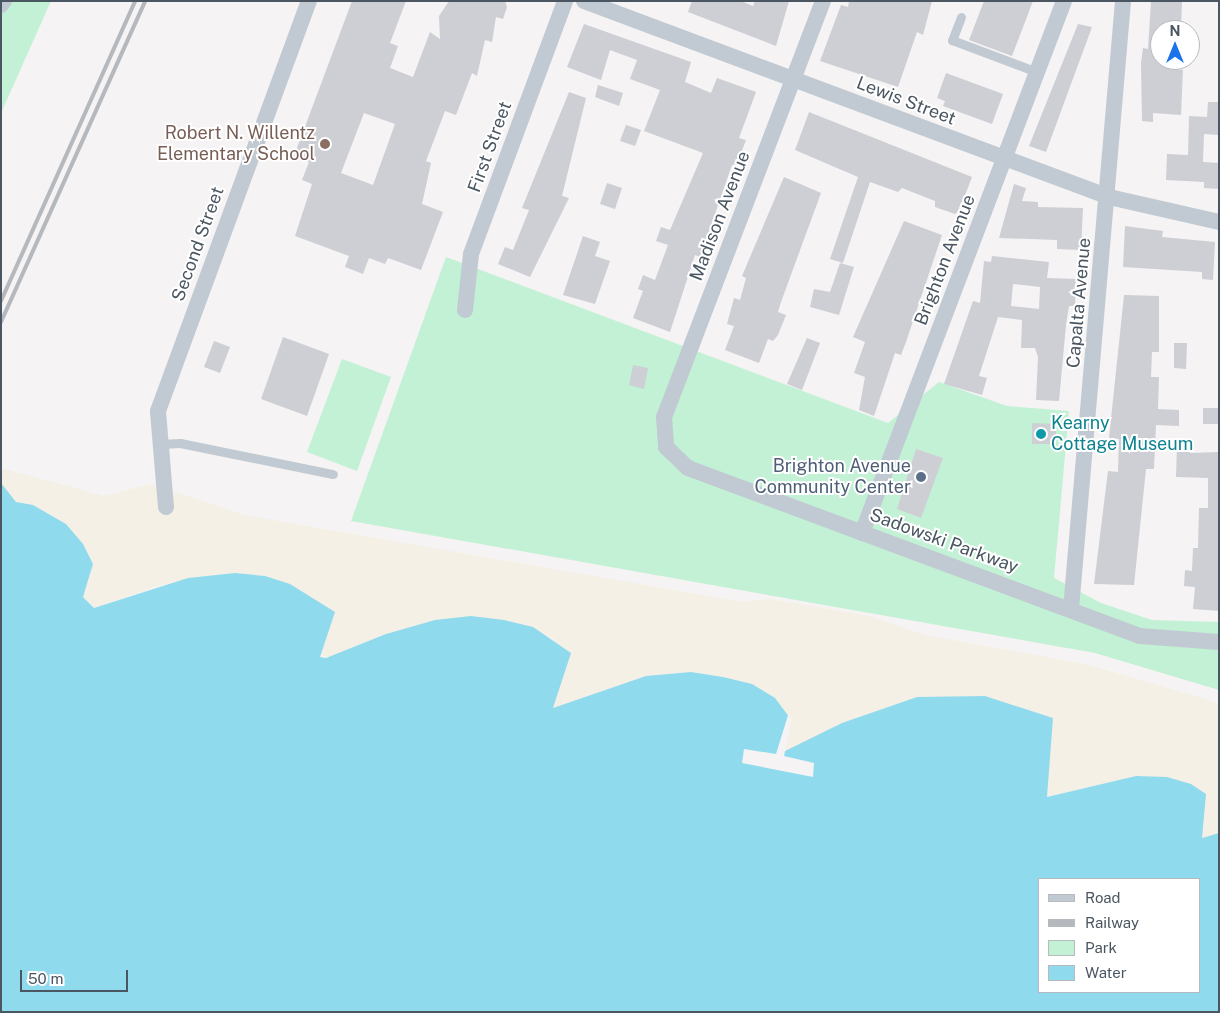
<!DOCTYPE html>
<html>
<head>
<meta charset="utf-8">
<style>
  body { margin:0 }
  #map { position:relative; width:1220px; height:1013px; overflow:hidden; background:#f5f3f3; font-family:"Public Sans",sans-serif }
  div>[style] { position:absolute }
  [style*='--x'] { left:calc(var(--x)*1px); top:calc(var(--y)*1px); width:calc(var(--w)*1px); rotate:calc(var(--a)*1deg) }
  .green>* { inset:0; background:#c3f1d5 }
  .sand>* { inset:0; background:#f5f0e5 }
  .water>* { inset:0; background:#90daee }
  .pier>* { inset:0; background:#f5f3f3 }
  .building>* { inset:0; background:#cdcfd5 }
  .lane>* { height:9px; margin:-4.5px; padding:0 4.5px; transform-origin:4.5px; border-radius:4.5px; background:#c1cad2 }
  .street>* { height:16px; margin:-8px; padding:0 8px; transform-origin:8px; border-radius:8px; background:#c1cad2 }
  .rail>* { height:4px; margin:-2px; padding:0 2px; transform-origin:2px; border-radius:2px; background:#b5b8bd }
  .dots>* { width:14px; height:14px; translate:-50% -50%; box-sizing:border-box; border:2px solid #fff; border-radius:50% }
  span { translate:-50% -50%; white-space:nowrap; text-align:center; line-height:1.15; -webkit-text-stroke:4px #fff; paint-order:stroke }
  .street-label { font-size:18px; color:#4a5661 }
  .education-label { font-size:18px; color:#785e54 }
  .right { translate:-100% -50%; text-align:right }
  .culture-label { font-size:18px; color:#0d838f }
  .left { translate:0 -50%; text-align:left }
  .service-label { font-size:18px; color:#4e5e75 }
  .frame { position:absolute; inset:0; border:2px solid #4a5661; pointer-events:none }
  .legend { position:absolute; left:1038px; top:878px; width:162px; height:115px; box-sizing:border-box; background:#fff; border:1px solid #b7bbc0; margin:0; padding:6px 9px; list-style:none; font-size:15px; color:#4a5661 }
  .legend li { display:flex; align-items:center; gap:10px; height:25px }
  .legend b { width:25px; border:1px solid #b7bbc0 }
  .north { position:absolute; left:1150px; top:20px; width:50px; height:50px; box-sizing:border-box; background:#fff; border:1px solid #b7bbc0; border-radius:50%; rotate:0deg; font-size:14px; font-weight:700; line-height:20px; text-align:center; color:#4a5661 }
  .north::after { content:''; display:block; margin:auto; width:18px; height:22px; background:#1a73e8; clip-path:polygon(50% 0,100% 100%,50% 72%,0 100%) }
  .scale { position:absolute; left:20px; top:970px; width:108px; height:22px; box-sizing:border-box; border:2px solid #4a5661; border-top:0; padding-left:6px; font-size:15px; line-height:18px; white-space:nowrap; color:#4a5661; -webkit-text-stroke:4px #fff; paint-order:stroke }
</style>
</head>
<body>
<div id="map">
  <div class="green">
    <div style="clip-path:polygon(1px 1px,51px 1px,1px 113px)"></div>
    <div style="clip-path:polygon(446px 257px,888px 423px,939px 382px,1007px 406px,1069px 411px,1054px 578px,1101px 603px,1152px 620px,1219px 622px,1219px 690px,1095px 653px,351px 521px)"></div>
    <div style="clip-path:polygon(342px 359px,391px 377px,357px 471px,307px 452px)"></div>
  </div>
  <div class="sand">
    <div style="clip-path:polygon(1px 468px,104px 496px,151px 484px,244px 515px,742px 602px,769px 599px,870px 616px,925px 635px,1085px 664px,1219px 703px,1219px 833px,1202px 838px,1136px 776px,1046px 797px,1053px 718px,985px 696px,783px 753px,752px 684px,723px 677px,691px 672px,646px 676px,553px 708px,555px 639px,504px 620px,435px 620px,386px 634px,326px 658px,235px 573px,160px 585px,94px 608px,83px 597px,93px 564px,66px 524px,33px 505px,16px 502px,1px 483px)"></div>
  </div>
  <div class="water">
    <div style="clip-path:polygon(evenodd,1px 483px,16px 502px,33px 505px,66px 524px,83px 544px,93px 564px,83px 597px,94px 608px,188px 578px,235px 573px,265px 576px,290px 584px,335px 612px,320px 657px,326px 658px,386px 634px,435px 620px,471px 616px,504px 620px,533px 627px,571px 653px,553px 708px,646px 676px,691px 672px,723px 677px,752px 684px,775px 698px,790px 718px,783px 752px,842px 723px,917px 697px,985px 696px,1053px 718px,1047px 797px,1136px 776px,1167px 777px,1191px 784px,1206px 794px,1202px 838px,1219px 833px,1219px 1012px,1px 1012px,1px 483px,1039px 879px,1199px 879px,1199px 992px,1039px 992px,1039px 879px)"></div>
  </div>
  <div class="pier">
    <div style="clip-path:polygon(789px 712px,792px 719px,784px 756px,814px 763px,813px 777px,742px 763px,744px 749px,776px 754px)"></div>
  </div>
  <div class="building">
    <div style="clip-path:polygon(evenodd,352px 1px,406px 1px,390px 43px,398px 46px,390px 68px,413px 77px,430px 32px,440px 39px,439px 16px,449px 1px,505px 1px,507px 7px,503px 19px,496px 17px,492px 42px,485px 40px,477px 76px,472px 73px,456px 115px,445px 111px,426px 161px,431px 163px,422px 204px,443px 212px,421px 270px,388px 258px,385px 264px,369px 258px,363px 274px,345px 267px,349px 256px,295px 236px,312px 184px,302px 180px,309px 162px,294px 156px,352px 1px,364px 113px,395px 124px,373px 185px,341px 173px,364px 113px)"></div>
    <div style="clip-path:polygon(692px 1px,741px 1px,753px 6px,755px 1px,789px 1px,776px 46px,688px 12px)"></div>
    <div style="clip-path:polygon(849px 1px,932px 1px,923px 35px,917px 32px,898px 87px,820px 61px,841px 5px,848px 7px)"></div>
    <div style="clip-path:polygon(984px 1px,1033px 1px,1012px 56px,969px 40px)"></div>
    <div style="clip-path:polygon(1151px 1px,1182px 1px,1181px 29px,1160px 30px,1160px 60px,1177px 60px,1175px 69px,1183px 70px,1181px 115px,1153px 113px,1153px 122px,1142px 121px,1141px 63px,1143px 48px,1148px 49px)"></div>
    <div style="clip-path:polygon(584px 24px,691px 62px,685px 82px,711px 93px,717px 78px,756px 92px,739px 138px,746px 140px,736px 166px,732px 165px,700px 257px,695px 255px,670px 332px,633px 318px,643px 291px,638px 289px,643px 275px,655px 280px,668px 245px,656px 241px,661px 227px,670px 230px,703px 153px,644px 131px,660px 90px,630px 79px,637px 60px,610px 50px,601px 80px,567px 67px)"></div>
    <div style="clip-path:polygon(1078px 24px,1092px 27px,1046px 152px,1029px 146px)"></div>
    <div style="clip-path:polygon(946px 73px,1003px 94px,992px 124px,943px 106px,945px 101px,937px 98px)"></div>
    <div style="clip-path:polygon(598px 85px,623px 93px,619px 106px,595px 97px)"></div>
    <div style="clip-path:polygon(569px 92px,586px 98px,562px 196px,569px 198px,530px 277px,498px 264px,505px 247px,513px 250px,529px 210px,522px 208px)"></div>
    <div style="clip-path:polygon(1208px 102px,1219px 102px,1219px 135px,1204px 134px,1203px 162px,1219px 163px,1219px 189px,1204px 188px,1204px 182px,1166px 180px,1167px 154px,1188px 155px,1189px 116px,1207px 117px)"></div>
    <div style="clip-path:polygon(809px 112px,972px 177px,959px 211px,955px 214px,935px 207px,935px 201px,902px 188px,898px 192px,870px 182px,843px 263px,830px 259px,858px 177px,795px 150px)"></div>
    <div style="clip-path:polygon(626px 125px,641px 130px,635px 146px,620px 141px)"></div>
    <div style="clip-path:polygon(784px 177px,821px 193px,781px 302px,778px 312px,786px 315px,778px 335px,773px 341px,768px 339px,759px 363px,725px 350px,734px 326px,727px 324px,734px 298px,740px 300px,746px 278px,742px 276px)"></div>
    <div style="clip-path:polygon(607px 183px,622px 188px,615px 209px,600px 204px)"></div>
    <div style="clip-path:polygon(1014px 184px,1026px 188px,1022px 201px,1038px 202px,1038px 207px,1083px 208px,1081px 250px,1057px 249px,1057px 240px,999px 238px)"></div>
    <div style="clip-path:polygon(904px 221px,942px 235px,906px 342px,901px 355px,895px 353px,874px 416px,859px 410px,865px 377px,854px 373px,865px 342px,853px 337px)"></div>
    <div style="clip-path:polygon(1125px 226px,1163px 231px,1162px 237px,1215px 242px,1213px 280px,1202px 279px,1202px 272px,1123px 267px)"></div>
    <div style="clip-path:polygon(583px 236px,600px 242px,595px 256px,610px 261px,595px 304px,563px 295px)"></div>
    <div style="clip-path:polygon(evenodd,992px 256px,1049px 262px,1047px 278px,1076px 279px,1075px 306px,1069px 306px,1066px 325px,1059px 401px,1036px 400px,1038px 357px,1035px 348px,1021px 348px,1022px 320px,998px 317px,979px 376px,987px 378px,982px 395px,944px 384px,973px 301px,980px 303px,984px 261px,991px 262px,992px 256px,1013px 284px,1040px 287px,1039px 309px,1011px 306px,1013px 284px)"></div>
    <div style="clip-path:polygon(840px 263px,854px 267px,839px 315px,810px 307px,814px 289px,830px 292px)"></div>
    <div style="clip-path:polygon(1124px 295px,1159px 296px,1159px 352px,1152px 352px,1151px 377px,1159px 377px,1158px 409px,1179px 410px,1179px 426px,1156px 425px,1154px 469px,1146px 469px,1134px 585px,1094px 584px,1108px 471px,1118px 472px,1119px 439px,1109px 438px)"></div>
    <div style="clip-path:polygon(283px 337px,329px 354px,307px 416px,261px 399px)"></div>
    <div style="clip-path:polygon(807px 338px,820px 343px,802px 390px,787px 384px)"></div>
    <div style="clip-path:polygon(214px 341px,230px 347px,220px 373px,204px 367px)"></div>
    <div style="clip-path:polygon(1174px 343px,1187px 343px,1186px 369px,1174px 368px)"></div>
    <div style="clip-path:polygon(633px 365px,648px 368px,644px 389px,629px 385px)"></div>
    <div style="clip-path:polygon(1203px 408px,1219px 408px,1219px 424px,1203px 424px)"></div>
    <div style="clip-path:polygon(1032px 423px,1056px 424px,1056px 444px,1032px 444px)"></div>
    <div style="clip-path:polygon(1177px 444px,1191px 444px,1190px 453px,1219px 452px,1219px 611px,1193px 609px,1195px 587px,1184px 586px,1185px 570px,1192px 571px,1193px 548px,1198px 548px,1199px 508px,1208px 508px,1208px 478px,1176px 477px)"></div>
    <div style="clip-path:polygon(916px 449px,943px 458px,921px 518px,897px 509px)"></div>
  </div>
  <div class="lane">
    <div style="--x:961;--y:17;--w:25;--a:111"></div>
    <div style="--x:952;--y:40;--w:91;--a:20.6"></div>
    <div style="--x:161;--y:444;--w:19;--a:-3"></div>
    <div style="--x:180;--y:443;--w:156;--a:11.5"></div>
  </div>
  <div class="street">
    <div style="--x:584;--y:1;--w:560;--a:20.47"></div>
    <div style="--x:1109;--y:197;--w:113;--a:12.8"></div>
    <div style="--x:823;--y:1;--w:445;--a:110.9"></div>
    <div style="--x:664;--y:417;--w:30;--a:86"></div>
    <div style="--x:666;--y:447;--w:30;--a:44"></div>
    <div style="--x:688;--y:468;--w:482;--a:20.4"></div>
    <div style="--x:1140;--y:636;--w:79;--a:4.3"></div>
    <div style="--x:1;--y:5;--w:5;--a:-53"></div>
    <div style="--x:465;--y:310;--w:56;--a:-83.9"></div>
    <div style="--x:471;--y:254;--w:270;--a:-69.6"></div>
    <div style="--x:166;--y:507;--w:96;--a:-94.8"></div>
    <div style="--x:158;--y:411;--w:437;--a:-69.8"></div>
    <div style="--x:862;--y:533;--w:569;--a:-69.21"></div>
    <div style="--x:1071;--y:609;--w:610;--a:-85.11"></div>
  </div>
  <div class="rail">
    <div style="--x:1;--y:301;--w:329;--a:-65.9"></div>
    <div style="--x:1;--y:322;--w:352;--a:-65.8"></div>
  </div>
  <div class="dots">
    <div style="left:325px;top:144px;background:#8d6e63"></div>
    <div style="left:1041px;top:434px;background:#0f9aa8"></div>
    <div style="left:921px;top:477px;background:#5c6f8a"></div>
  </div>
  <div class="street-label">
    <span style="left:906px;top:101px;rotate:21deg">Lewis Street</span>
    <span style="left:490px;top:147px;rotate:-70deg">First Street</span>
    <span style="left:720px;top:216px;rotate:-69deg">Madison Avenue</span>
    <span style="left:198px;top:244px;rotate:-70deg">Second Street</span>
    <span style="left:945px;top:260px;rotate:-69deg">Brighton Avenue</span>
    <span style="left:1079px;top:303px;rotate:-85deg">Capalta Avenue</span>
    <span style="left:944px;top:541px;rotate:20deg">Sadowski Parkway</span>
  </div>
  <div class="education-label">
    <span class="right" style="left:315px;top:144px">Robert N. Willentz<br>Elementary School</span>
  </div>
  <div class="culture-label">
    <span class="left" style="left:1051px;top:434px">Kearny<br>Cottage Museum</span>
  </div>
  <div class="service-label">
    <span class="right" style="left:911px;top:477px">Brighton Avenue<br>Community Center</span>
  </div>
  <div class="frame"></div>
  <ul class="legend">
  <li><b style="height:6px;background:#c1cad2"></b>Road</li>
  <li><b style="height:6px;background:#b5b8bd"></b>Railway</li>
  <li><b style="height:14px;background:#c3f1d5"></b>Park</li>
  <li><b style="height:14px;background:#90daee"></b>Water</li>
  </ul>
  <div class="north">N</div>
  <div class="scale">50 m</div>
</div>
</body>
</html>
